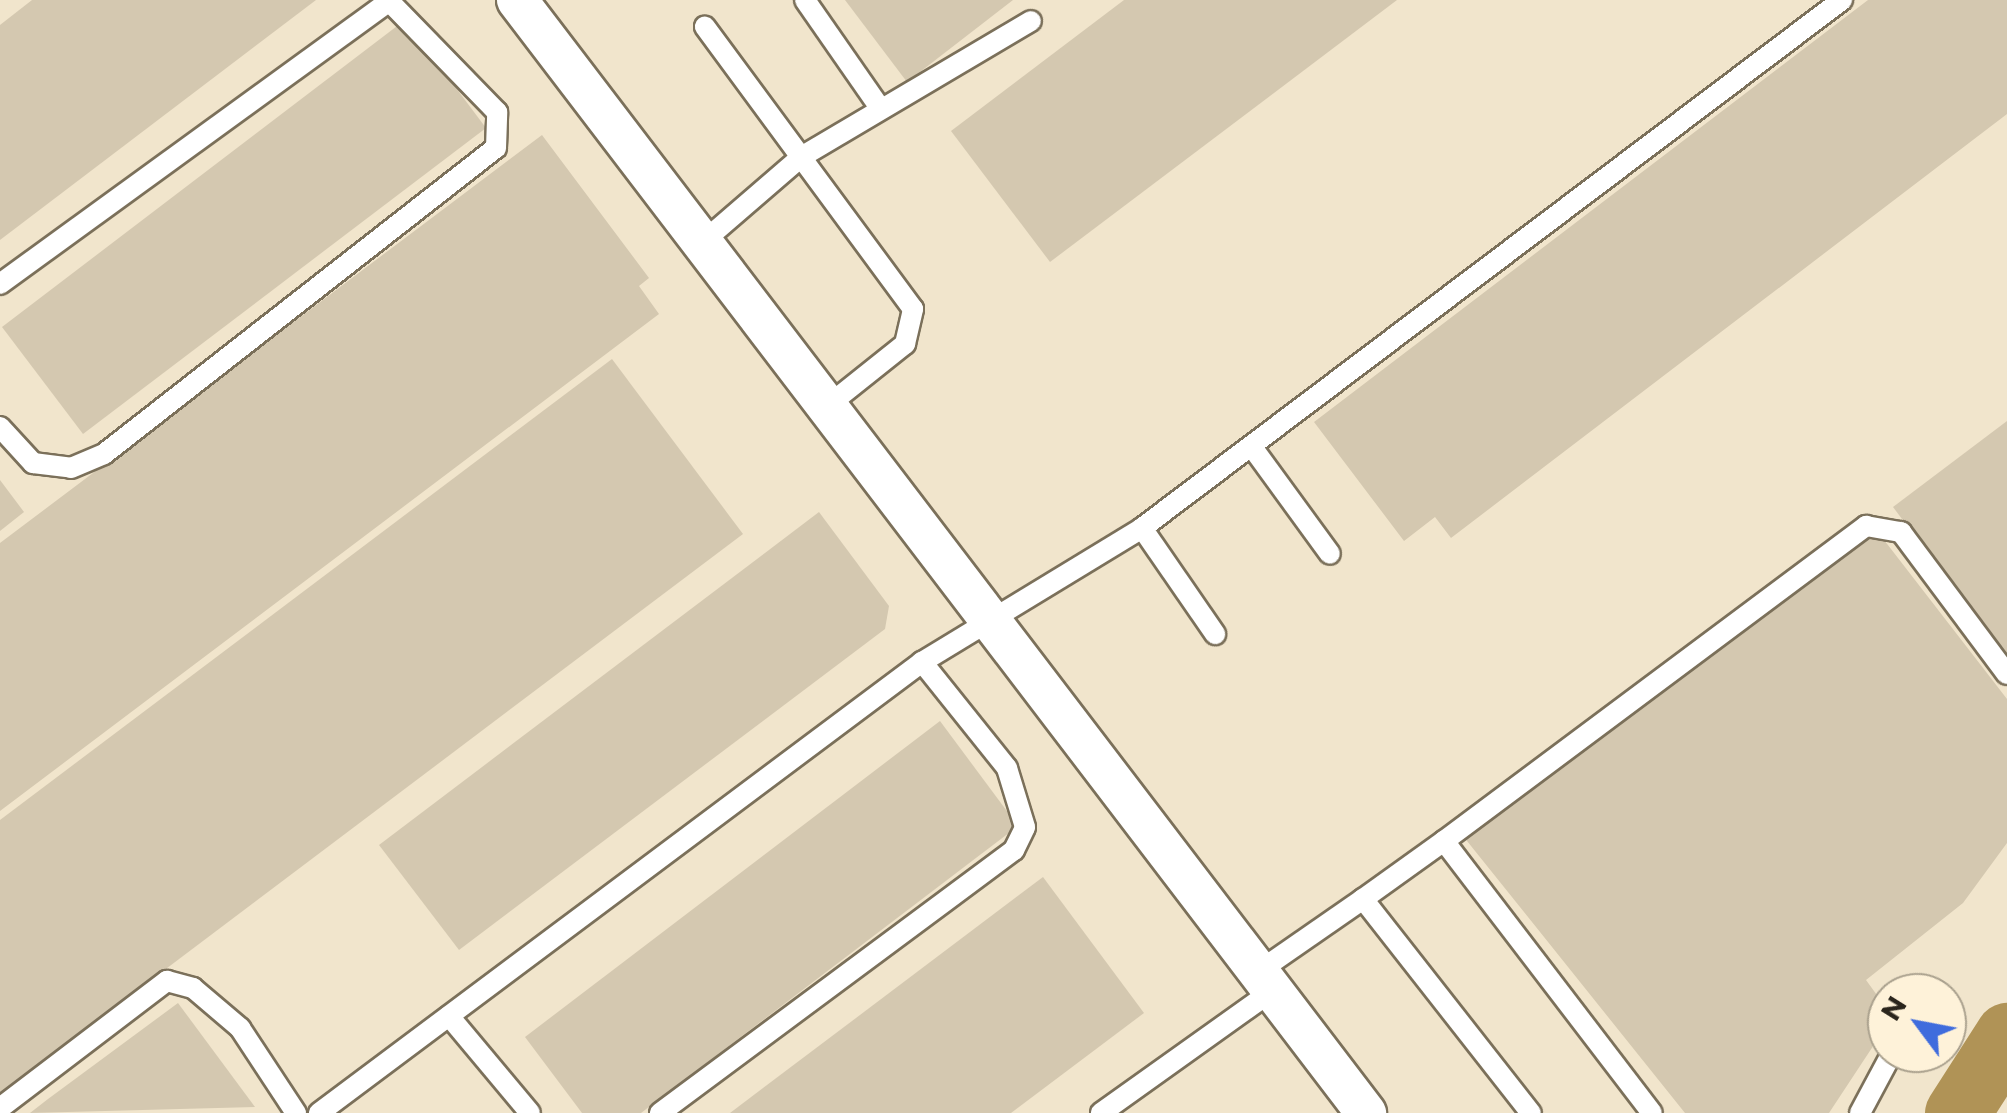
<!DOCTYPE html>
<html>
<head>
<meta charset="utf-8">
<style>
  body { margin:0 }
  #map { position:relative; width:2007px; height:1113px; overflow:hidden; background:#f1e5cc; font-family:Montserrat,sans-serif }
  div>[style] { position:absolute }
  [style*='--x'] { left:calc(var(--x)*1px); top:calc(var(--y)*1px); width:calc(var(--w)*1px); rotate:calc(var(--a)*1deg) }
  .river>* { height:65px; margin:-32.5px; padding:0 32.5px; transform-origin:32.5px; border-radius:32.5px; background:#b09356 }
  .building>* { inset:0; background:#d4c8b0 }
  .roads { filter:drop-shadow(2px 0 #7b705a) drop-shadow(-2px 0 #7b705a) drop-shadow(0 2px #7b705a) drop-shadow(0 -2px #7b705a) }
  .service>* { height:20px; margin:-10px; padding:0 10px; transform-origin:10px; border-radius:10px; background:#fff }
  .minor>* { height:40px; margin:-20px; padding:0 20px; transform-origin:20px; border-radius:20px; background:#fff }
  span { translate:-50% -50%; white-space:nowrap; text-align:center; line-height:1.15; -webkit-text-stroke:8px #fef2d9; paint-order:stroke }
  .north { position:absolute; left:1867px; top:973px; width:100px; height:100px; box-sizing:border-box; background:#fef2d9; border:2px solid #a9a08d; border-radius:50%; rotate:302deg; font-size:28px; font-weight:700; line-height:40px; text-align:center; color:#2a251c }
  .north::after { content:''; display:block; margin:auto; width:35px; height:45px; background:#3f6cdd; clip-path:polygon(50% 0,100% 100%,50% 72%,0 100%) }
</style>
</head>
<body>
<div id="map">
  <div class="river">
    <div style="--x:1957;--y:1113;--w:93;--a:-57.3"></div>
  </div>
  <div class="building">
    <div style="clip-path:polygon(32px 0,316px 0,0 240px,0 25px)"></div>
    <div style="clip-path:polygon(845px 0,1013px 0,907px 82px)"></div>
    <div style="clip-path:polygon(1124px 0,1397px 0,1050px 262px,951px 131px)"></div>
    <div style="clip-path:polygon(1868px 0,2007px 0,2007px 114px,1451px 538px,1435px 517px,1404px 541px,1314px 422px)"></div>
    <div style="clip-path:polygon(405px 20px,486px 128px,83px 434px,2px 327px)"></div>
    <div style="clip-path:polygon(542px 135px,649px 278px,639px 286px,659px 314px,0 811px,0 543px)"></div>
    <div style="clip-path:polygon(612px 359px,743px 534px,0 1094px,0 820px)"></div>
    <div style="clip-path:polygon(2007px 421px,2007px 659px,1893px 507px)"></div>
    <div style="clip-path:polygon(0 480px,24px 512px,0 531px)"></div>
    <div style="clip-path:polygon(819px 512px,889px 606px,885px 629px,459px 950px,379px 845px)"></div>
    <div style="clip-path:polygon(1874px 527px,2007px 699px,2007px 843px,1963px 903px,1866px 980px,1887px 1009px,1887px 1025px,1829px 1113px,1685px 1113px,1463px 836px)"></div>
    <div style="clip-path:polygon(940px 721px,1018px 826px,641px 1113px,582px 1113px,525px 1037px)"></div>
    <div style="clip-path:polygon(1043px 877px,1144px 1013px,1011px 1113px,730px 1113px)"></div>
    <div style="clip-path:polygon(178px 1003px,255px 1107px,30px 1113px,48px 1099px)"></div>
  </div>
  <div class="roads">
    <div class="service">
      <div style="--x:805;--y:0;--w:131;--a:55.2"></div>
      <div style="--x:705;--y:240;--w:127;--a:-40.8"></div>
      <div style="--x:801;--y:157;--w:162;--a:-126.4"></div>
      <div style="--x:0;--y:284;--w:481;--a:-36"></div>
      <div style="--x:831;--y:403;--w:95;--a:-38.6"></div>
      <div style="--x:905;--y:344;--w:36;--a:-77"></div>
      <div style="--x:913;--y:309;--w:189;--a:-126.4"></div>
      <div style="--x:801;--y:157;--w:267;--a:-30.6"></div>
      <div style="--x:0;--y:427;--w:49;--a:47.5"></div>
      <div style="--x:33;--y:463;--w:38;--a:7"></div>
      <div style="--x:71;--y:468;--w:36;--a:-23"></div>
      <div style="--x:104;--y:454;--w:497;--a:-38"></div>
      <div style="--x:496;--y:148;--w:36;--a:-88"></div>
      <div style="--x:497;--y:112;--w:156;--a:-134.2"></div>
      <div style="--x:1252;--y:447;--w:132;--a:53.9"></div>
      <div style="--x:1142;--y:528;--w:129;--a:55.4"></div>
      <div style="--x:1444;--y:841;--w:527;--a:-36.74"></div>
      <div style="--x:1866;--y:526;--w:36;--a:10"></div>
      <div style="--x:1901;--y:532;--w:177;--a:53.3"></div>
      <div style="--x:1363;--y:899;--w:100;--a:-35.6"></div>
      <div style="--x:1444;--y:841;--w:342;--a:52.6"></div>
      <div style="--x:1262;--y:969;--w:123;--a:-34.7"></div>
      <div style="--x:1363;--y:899;--w:272;--a:51.9"></div>
      <div style="--x:449;--y:1016;--w:126;--a:50.1"></div>
      <div style="--x:0;--y:1108;--w:210;--a:-37.3"></div>
      <div style="--x:167;--y:981;--w:27;--a:15"></div>
      <div style="--x:193;--y:988;--w:62;--a:40.4"></div>
      <div style="--x:240;--y:1028;--w:102;--a:56.6"></div>
      <div style="--x:319;--y:1113;--w:753;--a:-36.79"></div>
      <div style="--x:922;--y:662;--w:258;--a:-31.3"></div>
      <div style="--x:1142;--y:528;--w:877;--a:-37.03"></div>
      <div style="--x:660;--y:1113;--w:441;--a:-36.6"></div>
      <div style="--x:1014;--y:850;--w:25;--a:-64"></div>
      <div style="--x:1025;--y:827;--w:62;--a:-107"></div>
      <div style="--x:1007;--y:768;--w:136;--a:-128.7"></div>
      <div style="--x:1101;--y:1113;--w:215;--a:-35.5"></div>
      <div style="--x:1860;--y:1113;--w:68;--a:-61.9"></div>
    </div>
    <div class="minor">
      <div style="--x:517;--y:0;--w:1400;--a:52.66"></div>
    </div>
  </div>
  <div class="north">N</div>
</div>
</body>
</html>
